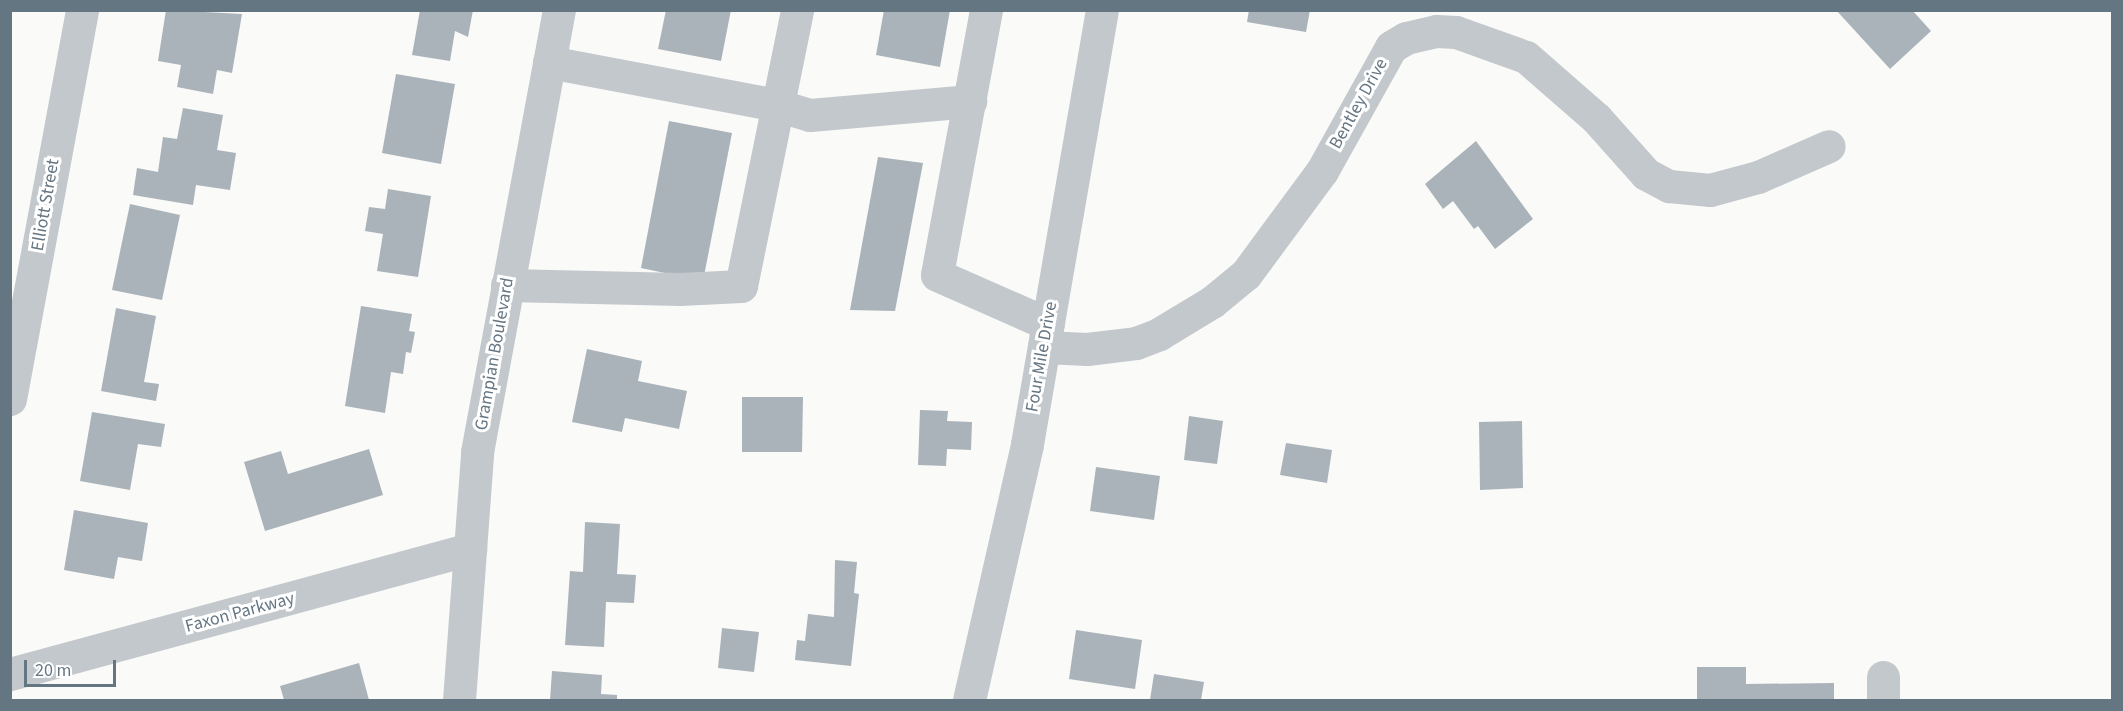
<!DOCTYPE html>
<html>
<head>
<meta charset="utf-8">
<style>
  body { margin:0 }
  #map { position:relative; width:2123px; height:711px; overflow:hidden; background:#fafaf8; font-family:"Source Sans 3",sans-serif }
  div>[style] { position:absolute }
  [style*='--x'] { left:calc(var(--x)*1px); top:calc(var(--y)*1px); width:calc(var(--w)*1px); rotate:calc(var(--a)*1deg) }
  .building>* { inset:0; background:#aab3b9 }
  .minor>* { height:33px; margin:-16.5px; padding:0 16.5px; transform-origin:16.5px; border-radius:16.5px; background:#c3c8cc }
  span { translate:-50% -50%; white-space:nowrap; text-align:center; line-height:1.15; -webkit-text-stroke:6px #fff; paint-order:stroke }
  .street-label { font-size:18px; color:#657683 }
  .frame { position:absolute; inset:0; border:12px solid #657683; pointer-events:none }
  .scale { position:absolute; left:24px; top:660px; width:92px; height:27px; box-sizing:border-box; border:3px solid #657683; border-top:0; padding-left:8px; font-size:18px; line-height:21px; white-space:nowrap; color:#657683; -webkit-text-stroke:4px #fff; paint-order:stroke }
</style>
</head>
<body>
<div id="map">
  <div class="building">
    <div style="clip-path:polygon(166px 10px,242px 14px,232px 73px,217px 70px,213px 94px,177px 87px,181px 65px,158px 61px)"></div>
    <div style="clip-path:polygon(420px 10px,473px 10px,468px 37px,455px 31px,450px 61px,412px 55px)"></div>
    <div style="clip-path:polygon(666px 10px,731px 10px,721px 61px,658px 49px)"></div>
    <div style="clip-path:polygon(884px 10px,950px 10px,940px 67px,876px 55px)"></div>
    <div style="clip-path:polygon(1249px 10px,1310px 10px,1306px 32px,1247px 22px)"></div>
    <div style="clip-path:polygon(1836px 10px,1912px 10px,1931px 31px,1890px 69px)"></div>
    <div style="clip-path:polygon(396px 74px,455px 84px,441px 164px,382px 153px)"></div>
    <div style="clip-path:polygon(183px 108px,223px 115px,217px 150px,236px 153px,230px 190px,196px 185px,193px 205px,133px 195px,137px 168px,158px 172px,163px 137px,177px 139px)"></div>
    <div style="clip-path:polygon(669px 121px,732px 133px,703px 281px,641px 268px)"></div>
    <div style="clip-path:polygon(1476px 141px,1533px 219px,1495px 249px,1478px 226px,1474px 229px,1453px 201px,1443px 209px,1425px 184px)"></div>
    <div style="clip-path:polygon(878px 157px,923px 163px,895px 311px,850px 310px)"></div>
    <div style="clip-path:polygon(388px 189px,431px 196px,418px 277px,377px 271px,383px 234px,365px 231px,369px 207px,385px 209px)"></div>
    <div style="clip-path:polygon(130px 204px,180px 215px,162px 300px,112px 290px)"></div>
    <div style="clip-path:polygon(361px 306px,412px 314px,409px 331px,415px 332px,411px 353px,406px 352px,403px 374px,391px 372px,385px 413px,345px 406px)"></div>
    <div style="clip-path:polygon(116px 308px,156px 316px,144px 382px,159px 384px,156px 401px,101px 391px)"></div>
    <div style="clip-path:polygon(587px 349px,642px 361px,638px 381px,687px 391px,679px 429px,625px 418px,622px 432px,572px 422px)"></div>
    <div style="clip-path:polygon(742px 397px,803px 397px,802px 452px,742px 452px)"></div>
    <div style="clip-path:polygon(920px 410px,948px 411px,947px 421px,972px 422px,971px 450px,947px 449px,946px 466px,918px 465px)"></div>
    <div style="clip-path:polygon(92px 412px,165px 424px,161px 447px,138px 444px,130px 490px,80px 481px)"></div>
    <div style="clip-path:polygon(1189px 416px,1223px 421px,1217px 464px,1184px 460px)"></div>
    <div style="clip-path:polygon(1522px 421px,1523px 488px,1480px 490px,1479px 422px)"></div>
    <div style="clip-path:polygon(1286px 443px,1332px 450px,1327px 483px,1280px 475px)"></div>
    <div style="clip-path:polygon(369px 449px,383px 495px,265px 531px,244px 462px,281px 451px,288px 474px)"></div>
    <div style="clip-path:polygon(1096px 467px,1160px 476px,1154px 520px,1090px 511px)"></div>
    <div style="clip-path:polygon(74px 510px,148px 523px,142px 561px,118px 557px,114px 579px,64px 570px)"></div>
    <div style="clip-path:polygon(585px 522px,620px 524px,617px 574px,636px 575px,634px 603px,606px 602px,604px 647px,565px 645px,570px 571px,583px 572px)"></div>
    <div style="clip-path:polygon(835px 560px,857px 562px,854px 593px,859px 594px,851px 666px,795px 660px,797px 640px,805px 641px,808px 614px,834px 617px)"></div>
    <div style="clip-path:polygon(722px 628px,759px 632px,754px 672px,718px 668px)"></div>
    <div style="clip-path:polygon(1076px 630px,1142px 640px,1135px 689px,1069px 679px)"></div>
    <div style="clip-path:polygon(359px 663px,369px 700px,284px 700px,280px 686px)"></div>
    <div style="clip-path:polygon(1697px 667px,1746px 667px,1746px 684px,1834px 683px,1834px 700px,1697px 700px)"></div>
    <div style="clip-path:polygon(552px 671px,602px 675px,601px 694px,617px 695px,617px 700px,550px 700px)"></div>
    <div style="clip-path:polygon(1154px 674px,1204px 682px,1201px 700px,1150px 700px)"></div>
  </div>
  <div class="minor">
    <div style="--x:986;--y:10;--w:269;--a:100.5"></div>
    <div style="--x:937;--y:275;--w:121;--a:23.8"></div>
    <div style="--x:549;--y:62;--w:232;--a:10.7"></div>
    <div style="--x:777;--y:105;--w:34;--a:17"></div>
    <div style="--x:810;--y:115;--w:161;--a:-5"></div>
    <div style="--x:507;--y:285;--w:173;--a:1.3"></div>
    <div style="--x:680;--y:289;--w:61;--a:-2.8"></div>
    <div style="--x:741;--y:286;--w:282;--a:-78.5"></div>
    <div style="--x:1044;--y:347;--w:43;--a:2.7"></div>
    <div style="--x:1087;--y:349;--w:49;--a:-7"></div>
    <div style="--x:1136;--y:343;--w:25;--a:-21"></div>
    <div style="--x:1159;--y:334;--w:62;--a:-31.1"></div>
    <div style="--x:1212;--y:302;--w:44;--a:-39.5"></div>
    <div style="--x:1246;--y:274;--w:128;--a:-53.6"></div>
    <div style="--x:1322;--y:171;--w:142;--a:-60.9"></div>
    <div style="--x:1391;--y:47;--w:17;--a:-31"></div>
    <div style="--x:1406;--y:38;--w:31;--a:-13"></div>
    <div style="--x:1436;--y:31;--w:20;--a:3"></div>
    <div style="--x:1456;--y:32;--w:74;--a:19.7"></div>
    <div style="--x:1526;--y:57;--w:93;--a:41.1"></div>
    <div style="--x:1596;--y:118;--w:75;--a:48.2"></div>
    <div style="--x:1646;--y:174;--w:26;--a:28"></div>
    <div style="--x:1669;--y:186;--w:41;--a:5.6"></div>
    <div style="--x:1710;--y:190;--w:50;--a:-15.2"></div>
    <div style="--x:1758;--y:177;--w:77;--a:-23.6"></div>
    <div style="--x:10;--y:399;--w:396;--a:-79.5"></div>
    <div style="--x:10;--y:674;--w:477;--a:-15.2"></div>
    <div style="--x:459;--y:700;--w:249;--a:-85.8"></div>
    <div style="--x:477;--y:452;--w:450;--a:-79.5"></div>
    <div style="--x:969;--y:700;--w:262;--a:-77.2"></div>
    <div style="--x:1027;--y:444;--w:440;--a:-80.2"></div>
    <div style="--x:1883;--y:700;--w:23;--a:-90"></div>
  </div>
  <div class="street-label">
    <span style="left:1359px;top:104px;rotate:-61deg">Bentley Drive</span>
    <span style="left:46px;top:205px;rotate:-80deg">Elliott Street</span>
    <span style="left:495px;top:354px;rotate:-80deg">Grampian Boulevard</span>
    <span style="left:1042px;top:357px;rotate:-80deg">Four Mile Drive</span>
    <span style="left:240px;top:613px;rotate:-15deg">Faxon Parkway</span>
  </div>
  <div class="frame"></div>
  <div class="scale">20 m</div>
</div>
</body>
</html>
